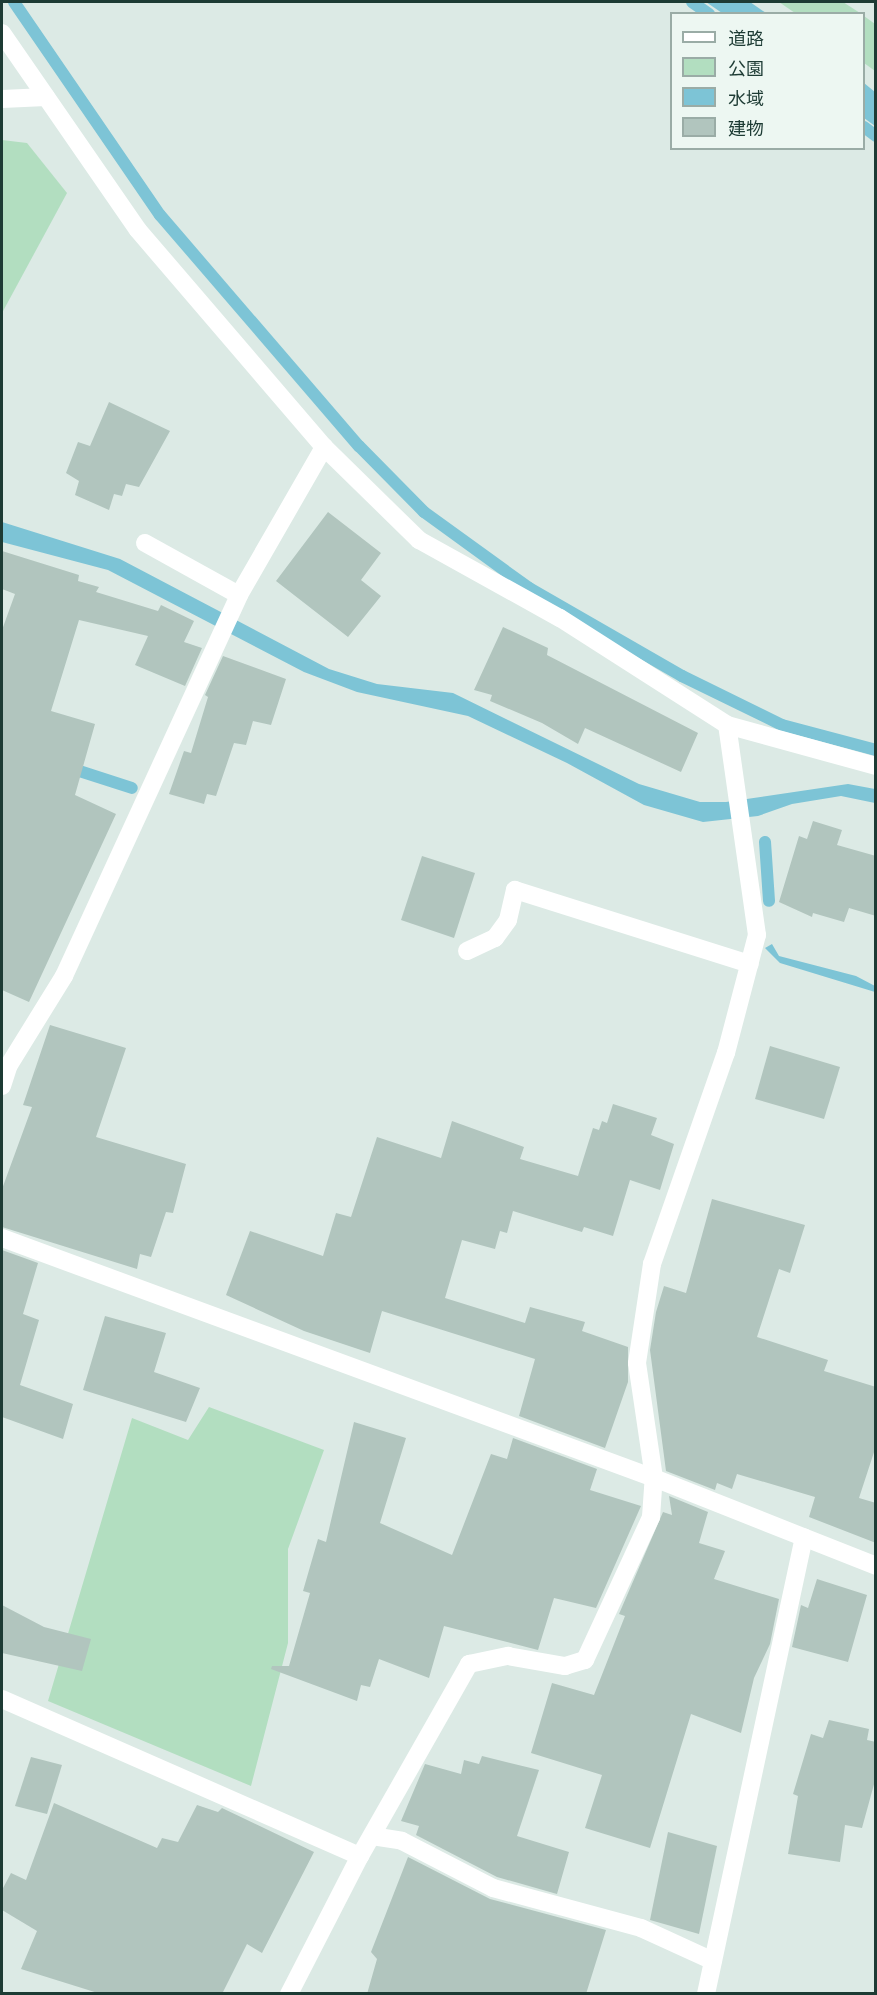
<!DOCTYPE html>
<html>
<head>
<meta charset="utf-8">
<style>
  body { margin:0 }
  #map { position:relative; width:877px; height:1995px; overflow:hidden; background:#dceae5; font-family:"Sofia Sans Condensed","Noto Sans JP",sans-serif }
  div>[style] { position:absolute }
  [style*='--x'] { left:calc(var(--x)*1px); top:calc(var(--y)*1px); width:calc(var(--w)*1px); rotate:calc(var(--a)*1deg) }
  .green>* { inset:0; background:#b2dec0 }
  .water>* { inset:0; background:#7dc4d6 }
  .stream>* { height:12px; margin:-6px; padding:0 6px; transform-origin:6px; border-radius:6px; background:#7dc4d6 }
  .building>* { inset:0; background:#b1c5be }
  .minor>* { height:18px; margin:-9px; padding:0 9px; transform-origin:9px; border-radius:9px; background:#fff }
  span { translate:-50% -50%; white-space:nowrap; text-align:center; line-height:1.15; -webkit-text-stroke:6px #edf7f2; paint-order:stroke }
  .frame { position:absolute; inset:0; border:3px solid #1d3b34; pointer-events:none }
  .legend { position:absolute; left:670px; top:12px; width:195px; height:138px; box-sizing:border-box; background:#edf7f2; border:2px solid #9aaca6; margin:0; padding:8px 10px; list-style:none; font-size:18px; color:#1d3b34 }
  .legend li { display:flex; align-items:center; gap:12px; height:30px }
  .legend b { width:30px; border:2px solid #9aaca6 }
</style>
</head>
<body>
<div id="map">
  <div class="green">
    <div style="clip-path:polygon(779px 2px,843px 2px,860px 13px,795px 13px)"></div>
    <div style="clip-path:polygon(864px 16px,875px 24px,875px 71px,864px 63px)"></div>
    <div style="clip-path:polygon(2px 140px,27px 143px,67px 193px,2px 313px)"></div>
    <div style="clip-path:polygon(209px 1407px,324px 1450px,288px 1549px,288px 1643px,251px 1786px,48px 1701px,132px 1418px,188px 1440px)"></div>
  </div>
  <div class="water">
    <div style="clip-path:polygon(706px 2px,750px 2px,766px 13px,722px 13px)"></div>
    <div style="clip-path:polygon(864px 83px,875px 92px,875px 126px,864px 118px)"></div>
    <div style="clip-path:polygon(2px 522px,120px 559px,329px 669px,377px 684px,453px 693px,639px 784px,700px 802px,726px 802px,848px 784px,875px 789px,875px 803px,841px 796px,792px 804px,758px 816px,703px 822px,644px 805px,567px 763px,468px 716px,357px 692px,304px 672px,108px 570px,2px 542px)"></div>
    <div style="clip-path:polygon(772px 944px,779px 956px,856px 976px,875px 986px,875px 992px,780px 963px,765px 948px)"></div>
  </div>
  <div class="stream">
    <div style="--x:14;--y:2;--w:258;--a:55.6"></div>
    <div style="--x:160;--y:215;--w:305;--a:49.3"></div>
    <div style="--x:359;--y:446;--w:93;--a:45.4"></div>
    <div style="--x:424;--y:512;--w:130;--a:35.9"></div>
    <div style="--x:529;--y:588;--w:177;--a:29.9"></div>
    <div style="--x:682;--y:676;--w:111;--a:26.1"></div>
    <div style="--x:782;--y:725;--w:97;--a:14.9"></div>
    <div style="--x:692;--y:2;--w:21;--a:35"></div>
    <div style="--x:864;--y:127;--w:15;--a:37"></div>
    <div style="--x:67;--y:767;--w:68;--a:17.9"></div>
    <div style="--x:765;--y:842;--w:59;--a:86.1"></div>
  </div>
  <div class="building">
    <div style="clip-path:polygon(109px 402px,170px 431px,139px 487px,126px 484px,122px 496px,114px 494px,109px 510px,75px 495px,79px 481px,66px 473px,78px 442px,90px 446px)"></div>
    <div style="clip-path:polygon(328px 512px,381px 553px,361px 580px,381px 596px,348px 637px,276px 581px)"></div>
    <div style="clip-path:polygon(2px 551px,79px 575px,78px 581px,99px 587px,96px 592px,158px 611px,161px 605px,194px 621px,184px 642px,202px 648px,185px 686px,135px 665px,148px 636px,79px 620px,51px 711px,95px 724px,75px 795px,116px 814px,29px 1002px,2px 990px,2px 630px,15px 594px,2px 589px)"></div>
    <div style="clip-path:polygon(503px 627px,548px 648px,547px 655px,698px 733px,681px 772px,585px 728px,578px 744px,542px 723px,490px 701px,492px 695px,474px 690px)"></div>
    <div style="clip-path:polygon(223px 656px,286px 679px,271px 725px,253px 721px,246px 745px,234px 743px,216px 796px,207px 794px,204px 804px,169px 794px,184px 751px,191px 753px,208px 697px,205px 695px)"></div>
    <div style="clip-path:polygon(813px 821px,842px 830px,837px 845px,876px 856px,876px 916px,849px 908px,844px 922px,813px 913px,812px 917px,779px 902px,799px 836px,807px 839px)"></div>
    <div style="clip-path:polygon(422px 856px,475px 873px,454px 938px,401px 920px)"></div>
    <div style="clip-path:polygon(50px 1025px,126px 1048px,96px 1137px,186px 1164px,173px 1213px,166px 1212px,151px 1257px,140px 1254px,137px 1269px,2px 1227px,2px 1189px,32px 1107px,23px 1105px)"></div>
    <div style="clip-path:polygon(770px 1046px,840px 1067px,824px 1119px,755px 1099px)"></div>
    <div style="clip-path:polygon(613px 1104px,657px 1118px,651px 1135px,674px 1144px,660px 1190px,630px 1180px,613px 1236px,584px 1227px,582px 1232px,513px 1211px,507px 1233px,500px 1231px,495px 1249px,462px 1240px,445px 1298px,525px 1323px,530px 1307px,585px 1322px,582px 1331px,628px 1347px,628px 1382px,605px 1448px,519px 1416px,535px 1359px,382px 1311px,370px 1353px,304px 1331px,226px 1295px,250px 1231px,323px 1256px,336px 1213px,351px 1217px,377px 1137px,441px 1158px,452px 1121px,524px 1147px,520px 1159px,578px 1176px,593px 1128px,599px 1130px,602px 1121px,607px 1123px)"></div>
    <div style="clip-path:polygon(712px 1199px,805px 1225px,790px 1273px,779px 1269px,757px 1337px,828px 1360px,824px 1371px,876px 1387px,876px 1446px,859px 1498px,876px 1503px,876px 1543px,809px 1517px,815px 1497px,737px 1474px,732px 1489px,717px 1483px,715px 1490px,666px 1471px,650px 1350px,656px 1312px,664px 1286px,686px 1293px)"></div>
    <div style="clip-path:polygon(2px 1250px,38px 1263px,23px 1314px,39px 1320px,20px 1385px,73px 1404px,63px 1439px,2px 1417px)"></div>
    <div style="clip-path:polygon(105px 1316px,166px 1333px,154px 1372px,200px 1388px,186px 1422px,83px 1390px)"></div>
    <div style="clip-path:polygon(354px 1422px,406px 1438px,380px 1523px,452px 1555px,491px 1454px,507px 1459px,513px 1438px,597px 1469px,590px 1490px,641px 1506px,596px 1608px,554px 1598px,538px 1650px,444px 1626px,429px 1678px,379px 1659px,370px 1687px,361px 1685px,357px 1701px,271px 1669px,272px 1666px,289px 1666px,310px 1593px,303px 1591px,318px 1539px,326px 1542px)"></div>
    <div style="clip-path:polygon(669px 1496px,708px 1512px,699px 1543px,725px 1551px,714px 1579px,779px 1599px,770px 1644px,754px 1678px,741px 1733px,691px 1714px,650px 1848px,585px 1828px,602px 1775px,531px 1753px,552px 1683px,594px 1695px,625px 1616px,619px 1614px,663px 1512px,672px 1515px)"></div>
    <div style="clip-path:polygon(817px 1579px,867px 1595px,848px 1662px,792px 1647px,801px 1605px,808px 1608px)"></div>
    <div style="clip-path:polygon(2px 1605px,44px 1627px,91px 1639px,82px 1671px,2px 1653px)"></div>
    <div style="clip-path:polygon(829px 1720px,869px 1729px,867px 1740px,876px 1742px,876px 1777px,862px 1828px,845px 1825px,840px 1862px,788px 1854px,798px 1796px,793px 1794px,811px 1734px,823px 1738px)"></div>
    <div style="clip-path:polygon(482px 1756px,539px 1770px,517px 1836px,569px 1852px,557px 1894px,497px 1877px,416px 1835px,419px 1826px,401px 1821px,425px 1764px,461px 1774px,464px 1760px,479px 1764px)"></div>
    <div style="clip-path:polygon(31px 1757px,62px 1765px,47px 1814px,15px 1806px)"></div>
    <div style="clip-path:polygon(54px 1803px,157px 1848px,162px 1838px,178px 1842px,197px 1805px,218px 1812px,222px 1808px,314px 1852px,262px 1953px,247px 1944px,222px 1994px,101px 1994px,21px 1969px,37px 1931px,2px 1910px,2px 1890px,11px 1873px,26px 1880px)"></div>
    <div style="clip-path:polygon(668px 1832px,717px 1846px,699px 1934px,650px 1920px)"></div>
    <div style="clip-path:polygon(408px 1857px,490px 1899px,606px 1930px,586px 1994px,367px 1994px,377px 1959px,371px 1952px)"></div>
  </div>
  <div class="minor">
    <div style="--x:2;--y:33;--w:239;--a:55.4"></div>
    <div style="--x:138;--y:230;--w:286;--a:49.4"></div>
    <div style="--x:324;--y:447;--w:133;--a:44.4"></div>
    <div style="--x:419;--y:540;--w:161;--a:29"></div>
    <div style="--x:560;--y:618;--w:198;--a:32.6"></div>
    <div style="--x:727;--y:725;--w:155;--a:15.4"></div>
    <div style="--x:2;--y:99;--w:44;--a:-2.6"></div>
    <div style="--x:145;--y:543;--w:107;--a:29"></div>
    <div style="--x:467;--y:951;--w:31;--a:-25"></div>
    <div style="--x:495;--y:938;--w:22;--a:-54"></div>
    <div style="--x:508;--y:920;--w:31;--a:-77"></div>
    <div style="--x:515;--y:890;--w:246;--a:17.5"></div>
    <div style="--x:2;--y:1086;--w:22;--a:-72"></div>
    <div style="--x:9;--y:1065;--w:105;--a:-58.3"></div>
    <div style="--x:64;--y:976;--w:419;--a:-65.3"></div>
    <div style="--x:239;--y:595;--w:171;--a:-60.1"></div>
    <div style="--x:2;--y:1238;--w:695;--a:20.21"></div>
    <div style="--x:654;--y:1478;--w:239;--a:21.6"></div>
    <div style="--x:2;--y:1699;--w:391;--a:23.7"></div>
    <div style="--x:372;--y:1836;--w:30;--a:9"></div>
    <div style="--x:402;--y:1841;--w:102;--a:27.3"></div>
    <div style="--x:493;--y:1888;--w:153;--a:15.1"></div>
    <div style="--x:641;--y:1928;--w:79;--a:24.6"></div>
    <div style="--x:289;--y:1994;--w:155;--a:-62.8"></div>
    <div style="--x:360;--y:1856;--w:221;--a:-60.4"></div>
    <div style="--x:469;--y:1664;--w:40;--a:-12"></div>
    <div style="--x:508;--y:1656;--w:58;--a:10"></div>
    <div style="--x:565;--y:1666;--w:21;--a:-17"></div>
    <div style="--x:585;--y:1660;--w:157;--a:-65.2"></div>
    <div style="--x:651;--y:1517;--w:39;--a:-86"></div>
    <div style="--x:654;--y:1478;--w:116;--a:-98.4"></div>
    <div style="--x:637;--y:1363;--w:100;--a:-81.4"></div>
    <div style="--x:652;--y:1264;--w:224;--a:-70.7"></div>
    <div style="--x:726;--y:1053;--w:122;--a:-75.3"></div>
    <div style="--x:757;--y:935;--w:212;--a:-98.1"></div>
    <div style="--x:706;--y:1994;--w:467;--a:-77.9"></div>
  </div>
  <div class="frame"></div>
  <ul class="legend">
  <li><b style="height:8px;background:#fff"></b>道路</li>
  <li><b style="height:16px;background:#b2dec0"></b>公園</li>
  <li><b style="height:16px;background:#7dc4d6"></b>水域</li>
  <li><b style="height:16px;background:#b1c5be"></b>建物</li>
  </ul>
</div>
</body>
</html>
